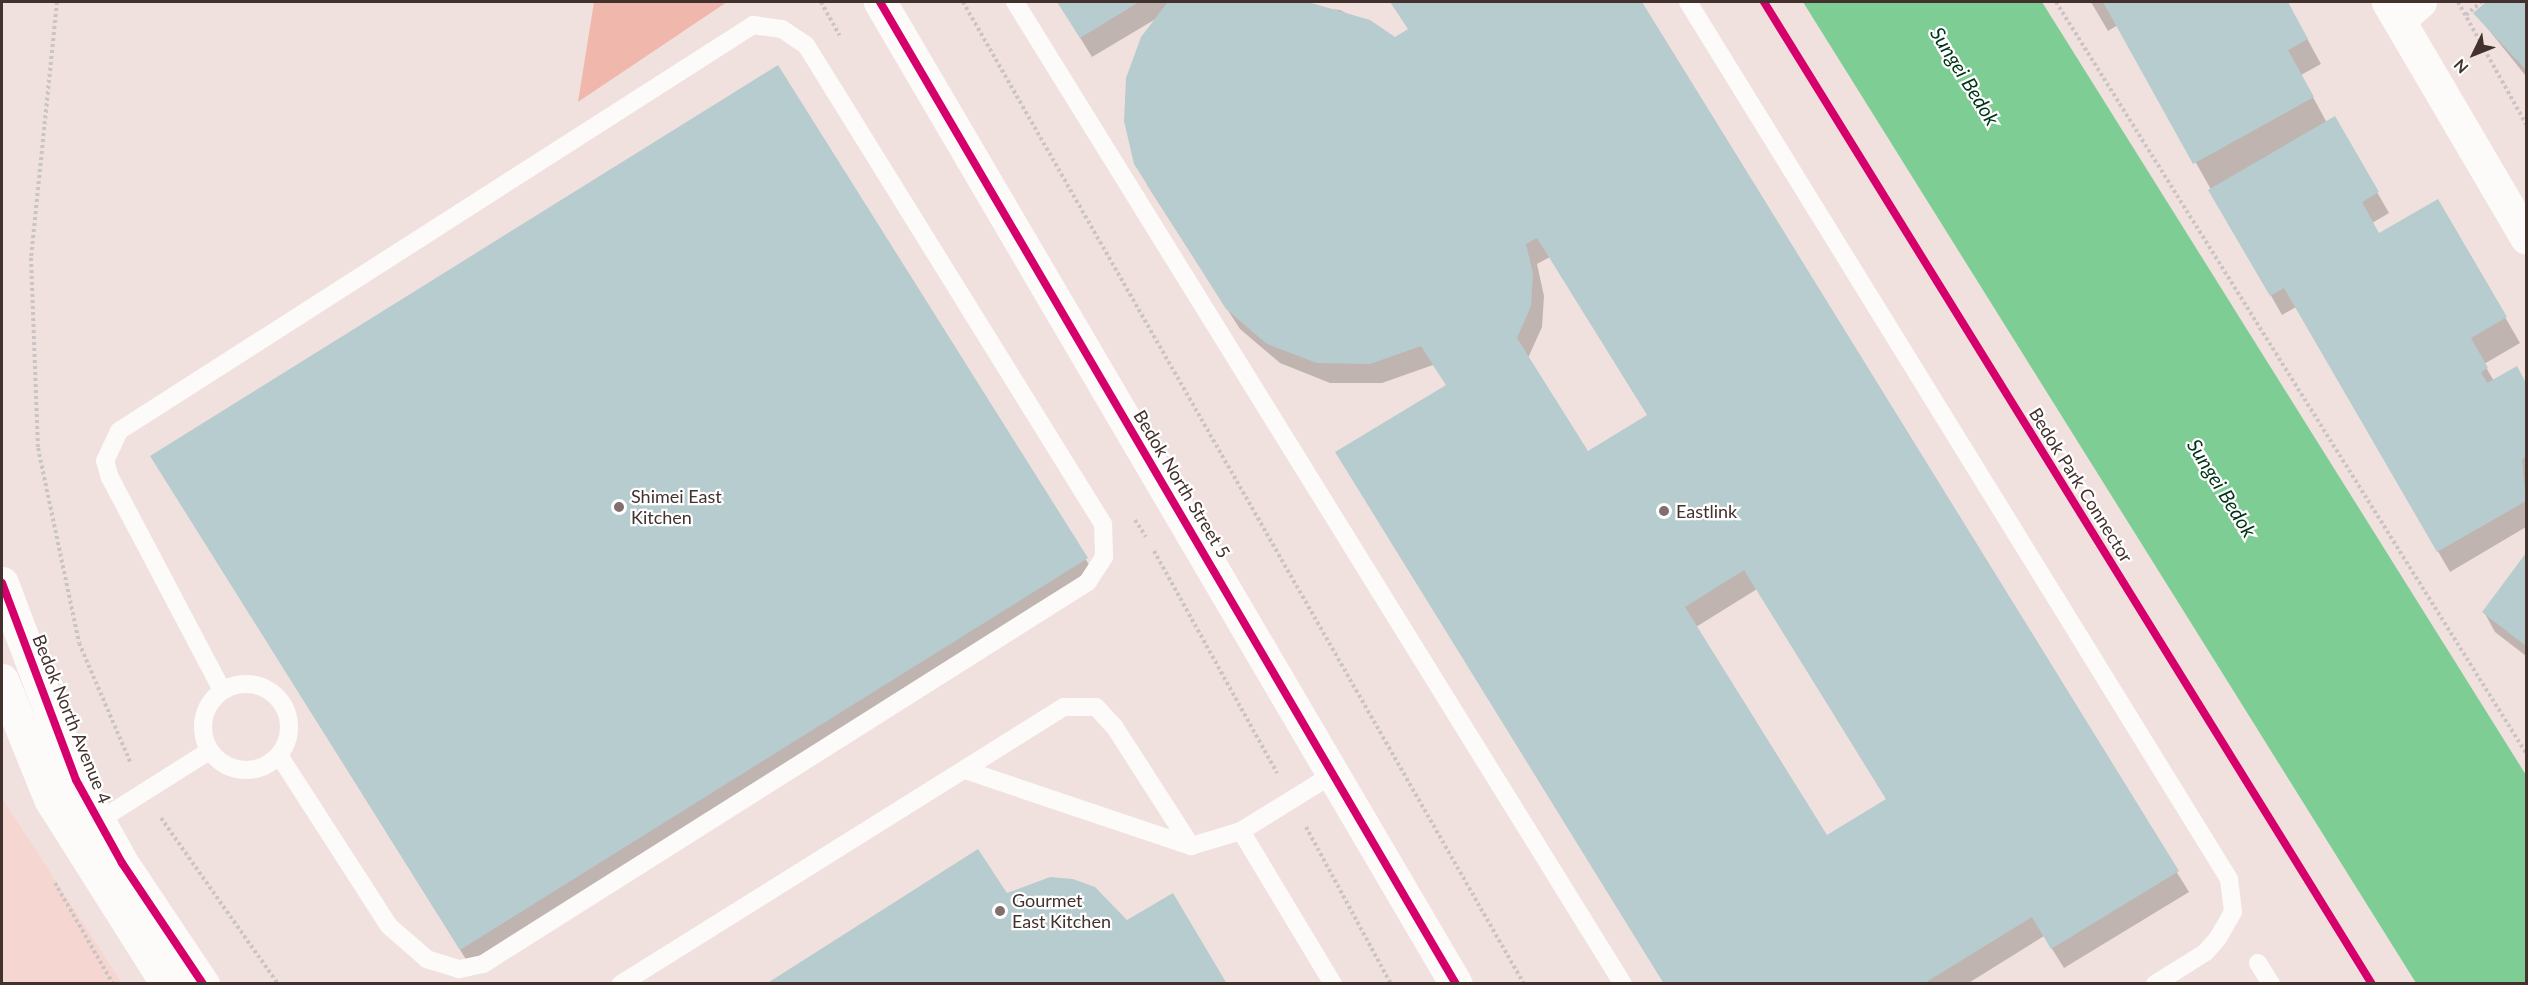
<!DOCTYPE html>
<html>
<head>
<meta charset="utf-8">
<style>
  body { margin:0 }
  #map { position:relative; width:2528px; height:985px; overflow:hidden; background:#f1e1de; font-family:Lato,sans-serif }
  div>[style] { position:absolute }
  [style*='--x'] { left:calc(var(--x)*1px); top:calc(var(--y)*1px); width:calc(var(--w)*1px); rotate:calc(var(--a)*1deg) }
  .built>* { inset:0; background:#f5d6d0 }
  .green>* { inset:0; background:#f0b8ad }
  .water>* { inset:0; background:#7dcd94 }
  .shadow>* { inset:0; background:#0003 }
  .building>* { inset:0; background:#b7cccf }
  .path>* { height:4px; margin-top:-2px; transform-origin:0; background:repeating-linear-gradient(90deg,#cbc4c4 0 3px,transparent 0 6px) }
  .service>* { height:18px; margin:-9px; padding:0 9px; transform-origin:9px; border-radius:9px; background:#fdfafa }
  .service>.ring { margin:-9px; padding:0; box-sizing:content-box; background:none; border:18px solid #fdfafa; border-radius:50% }
  .minor>* { height:33px; margin:-16.5px; padding:0 16.5px; transform-origin:16.5px; border-radius:16.5px; background:#fdfafa }
  .cycleway>* { height:8px; margin:-4px; padding:0 4px; transform-origin:4px; border-radius:4px; background:#d6006c }
  .dots>* { width:16px; height:16px; translate:-50% -50%; box-sizing:border-box; border:3px solid #fff; border-radius:50% }
  span { translate:-50% -50%; white-space:nowrap; text-align:center; line-height:1.15; -webkit-text-stroke:4.5px #fff; paint-order:stroke }
  .street-label { font-size:18px; color:#43312e }
  .poi-label { font-size:18px; color:#43312e }
  .left { translate:0 -50%; text-align:left }
  .water-label { font-size:20px; color:#003416; font-style:italic }
  .frame { position:absolute; inset:0; border:3px solid #43312e; pointer-events:none }
  .north { position:absolute; left:2444px; top:24px; width:60px; height:60px; -webkit-text-stroke:4px #fff; paint-order:stroke; rotate:227deg; font-size:16px; font-weight:700; line-height:24px; text-align:center; color:#43312e }
  .north::after { content:''; display:block; margin:auto; width:21px; height:27px; background:#43312e; clip-path:polygon(50% 0,100% 100%,50% 72%,0 100%) }
</style>
</head>
<body>
<div id="map">
  <div class="built">
    <div style="clip-path:polygon(2px 798px,122px 983px,2px 983px)"></div>
  </div>
  <div class="green">
    <div style="clip-path:polygon(594px 2px,727px 2px,578px 102px)"></div>
  </div>
  <div class="water">
    <div style="clip-path:polygon(1803px 2px,2042px 2px,2526px 775px,2526px 983px,2416px 983px)"></div>
  </div>
  <div class="shadow">
    <div style="clip-path:polygon(evenodd,1058px 2px,1306px 2px,1309px 7px,1340px 10px,1395px 38px,1409px 30px,1391px 2px,1640px 2px,2189px 892px,2064px 968px,2044px 936px,1967px 984px,1664px 984px,1447px 386px,1433px 365px,1382px 383px,1330px 383px,1280px 363px,1240px 329px,1147px 185px,1159px 17px,1092px 57px,1058px 2px,1550px 257px,1649px 416px,1588px 453px,1528px 358px,1542px 327px,1544px 296px,1537px 264px,1550px 257px,1058px 2px,1757px 589px,1887px 800px,1827px 837px,1696px 627px,1757px 589px)"></div>
    <div style="clip-path:polygon(2091px 2px,2287px 2px,2321px 64px,2301px 75px,2327px 123px,2335px 119px,2389px 213px,2372px 223px,2379px 235px,2438px 201px,2520px 343px,2484px 364px,2494px 381px,2516px 368px,2526px 385px,2526px 527px,2450px 572px,2296px 307px,2282px 315px,2118px 25px,2108px 31px)"></div>
    <div style="clip-path:polygon(2488px 2px,2526px 2px,2526px 76px,2475px 13px)"></div>
    <div style="clip-path:polygon(778px 67px,1098px 579px,472px 969px,164px 476px)"></div>
    <div style="clip-path:polygon(2526px 556px,2526px 656px,2495px 632px,2484px 612px)"></div>
  </div>
  <div class="building">
    <div style="clip-path:polygon(1057px 2px,1139px 2px,1080px 38px)"></div>
    <div style="clip-path:polygon(evenodd,1308px 2px,1370px 20px,1395px 37px,1408px 29px,1390px 2px,1642px 2px,2179px 871px,2051px 949px,2032px 917px,1923px 984px,1664px 984px,1335px 452px,1446px 385px,1421px 346px,1370px 364px,1317px 363px,1267px 344px,1226px 309px,1134px 164px,1124px 121px,1126px 78px,1141px 37px,1167px 3px,1308px 2px,1537px 238px,1647px 415px,1588px 451px,1517px 338px,1531px 306px,1533px 274px,1526px 244px,1537px 238px,1308px 2px,1744px 570px,1886px 799px,1827px 835px,1685px 607px,1744px 570px)"></div>
    <div style="clip-path:polygon(2103px 2px,2288px 2px,2308px 39px,2288px 50px,2314px 97px,2193px 164px)"></div>
    <div style="clip-path:polygon(2486px 2px,2526px 2px,2526px 70px,2473px 13px)"></div>
    <div style="clip-path:polygon(778px 65px,1088px 558px,460px 950px,150px 456px)"></div>
    <div style="clip-path:polygon(2335px 116px,2379px 192px,2362px 202px,2379px 233px,2438px 199px,2507px 317px,2471px 338px,2488px 368px,2481px 372px,2487px 383px,2517px 366px,2526px 383px,2526px 457px,2522px 459px,2526px 501px,2437px 552px,2284px 288px,2270px 296px,2208px 190px)"></div>
    <div style="clip-path:polygon(2526px 553px,2526px 646px,2482px 612px)"></div>
    <div style="clip-path:polygon(978px 849px,1007px 893px,1050px 877px,1073px 879px,1095px 887px,1127px 920px,1173px 893px,1227px 984px,766px 984px)"></div>
  </div>
  <div class="path">
    <div style="--x:57;--y:2;--w:257;--a:95.8"></div>
    <div style="--x:31;--y:258;--w:190;--a:87.9"></div>
    <div style="--x:38;--y:448;--w:199;--a:78.1"></div>
    <div style="--x:79;--y:643;--w:132;--a:66.7"></div>
    <div style="--x:821;--y:2;--w:38;--a:61"></div>
    <div style="--x:963;--y:2;--w:1131;--a:60.26"></div>
    <div style="--x:2056;--y:2;--w:886;--a:57.96"></div>
    <div style="--x:2458;--y:2;--w:140;--a:60.9"></div>
    <div style="--x:2466;--y:15;--w:20;--a:-41"></div>
    <div style="--x:1135;--y:520;--w:20;--a:57"></div>
    <div style="--x:1154;--y:551;--w:254;--a:61"></div>
    <div style="--x:161;--y:818;--w:203;--a:54.8"></div>
    <div style="--x:1306;--y:827;--w:179;--a:61.6"></div>
    <div style="--x:55;--y:883;--w:116;--a:60.1"></div>
  </div>
  <div class="service">
    <div style="--x:1015;--y:2;--w:1155;--a:58.24"></div>
    <div style="--x:1688;--y:2;--w:1030;--a:58.33"></div>
    <div style="--x:2229;--y:879;--w:33;--a:83"></div>
    <div style="--x:2233;--y:912;--w:30;--a:120"></div>
    <div style="--x:2218;--y:938;--w:18;--a:131"></div>
    <div style="--x:2206;--y:952;--w:60;--a:147.9"></div>
    <div class="ring" style="left:203px;top:684px;width:68px;height:68px"></div>
    <div style="--x:222;--y:690;--w:240;--a:-117.8"></div>
    <div style="--x:110;--y:478;--w:18;--a:-106"></div>
    <div style="--x:105;--y:461;--w:33;--a:-65"></div>
    <div style="--x:119;--y:431;--w:753;--a:-32.63"></div>
    <div style="--x:753;--y:25;--w:29;--a:8"></div>
    <div style="--x:782;--y:29;--w:29;--a:34"></div>
    <div style="--x:806;--y:45;--w:564;--a:58.2"></div>
    <div style="--x:1103;--y:524;--w:33;--a:88"></div>
    <div style="--x:1104;--y:557;--w:30;--a:123"></div>
    <div style="--x:1088;--y:582;--w:716;--a:147.73"></div>
    <div style="--x:483;--y:964;--w:25;--a:168"></div>
    <div style="--x:459;--y:969;--w:34;--a:-163"></div>
    <div style="--x:427;--y:959;--w:50;--a:-139"></div>
    <div style="--x:389;--y:926;--w:203;--a:-122.8"></div>
    <div style="--x:968;--y:771;--w:235;--a:18.6"></div>
    <div style="--x:1191;--y:846;--w:52;--a:-16.7"></div>
    <div style="--x:1241;--y:831;--w:110;--a:-31.7"></div>
    <div style="--x:92;--y:825;--w:138;--a:-32.3"></div>
    <div style="--x:1241;--y:831;--w:179;--a:59"></div>
    <div style="--x:2258;--y:963;--w:25;--a:58"></div>
    <div style="--x:621;--y:984;--w:522;--a:-32.02"></div>
    <div style="--x:1064;--y:707;--w:32;--a:0"></div>
    <div style="--x:1096;--y:707;--w:26;--a:47"></div>
    <div style="--x:1114;--y:726;--w:143;--a:57.3"></div>
  </div>
  <div class="minor">
    <div style="--x:880;--y:2;--w:1138;--a:59.61"></div>
    <div style="--x:2388;--y:2;--w:273;--a:59.6"></div>
    <div style="--x:2399;--y:20;--w:28;--a:-41"></div>
    <div style="--x:2;--y:583;--w:210;--a:69.4"></div>
    <div style="--x:76;--y:780;--w:95;--a:61"></div>
    <div style="--x:122;--y:863;--w:146;--a:56.2"></div>
    <div style="--x:2;--y:680;--w:128;--a:68"></div>
    <div style="--x:50;--y:799;--w:219;--a:57.7"></div>
  </div>
  <div class="cycleway">
    <div style="--x:880;--y:2;--w:1138;--a:59.61"></div>
    <div style="--x:1764;--y:2;--w:1155;--a:58.24"></div>
    <div style="--x:2;--y:583;--w:210;--a:69.4"></div>
    <div style="--x:76;--y:780;--w:95;--a:61"></div>
    <div style="--x:122;--y:863;--w:146;--a:56.2"></div>
  </div>
  <div class="dots">
    <div style="left:619px;top:507px;background:#806f6c"></div>
    <div style="left:1664px;top:511px;background:#806f6c"></div>
    <div style="left:1000px;top:911px;background:#806f6c"></div>
  </div>
  <div class="street-label">
    <span style="left:1182px;top:484px;rotate:59deg">Bedok North Street 5</span>
    <span style="left:2081px;top:485px;rotate:58deg">Bedok Park Connector</span>
    <span style="left:72px;top:719px;rotate:68deg">Bedok North Avenue 4</span>
  </div>
  <div class="poi-label">
    <span class="left" style="left:631px;top:507px">Shimei East<br>Kitchen</span>
    <span class="left" style="left:1676px;top:511px">Eastlink</span>
    <span class="left" style="left:1012px;top:911px">Gourmet<br>East Kitchen</span>
  </div>
  <div class="water-label">
    <span style="left:1965px;top:76px;rotate:58deg">Sungei Bedok</span>
    <span style="left:2222px;top:488px;rotate:58deg">Sungei Bedok</span>
  </div>
  <div class="frame"></div>
  <div class="north">N</div>
</div>
</body>
</html>
